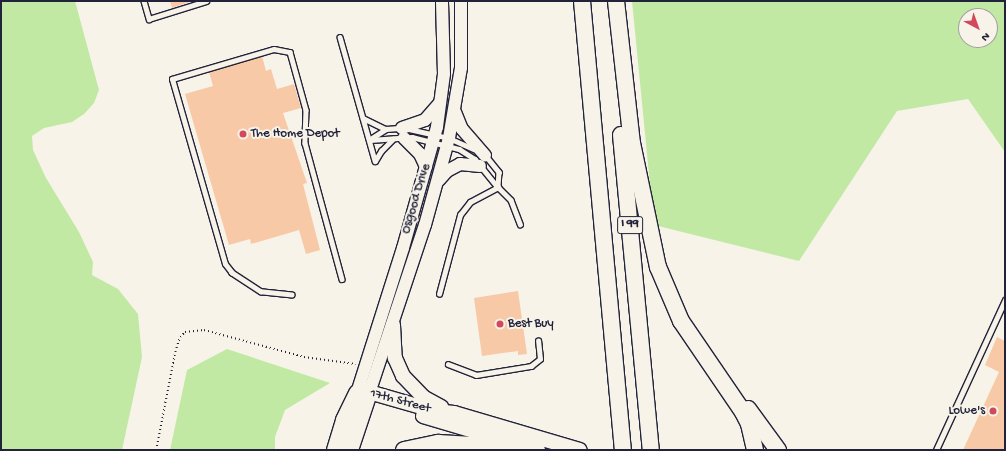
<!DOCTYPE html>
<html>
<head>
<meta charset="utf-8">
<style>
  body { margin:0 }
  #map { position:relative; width:1006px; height:451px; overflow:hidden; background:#f7f3e8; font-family:"Gochi Hand",sans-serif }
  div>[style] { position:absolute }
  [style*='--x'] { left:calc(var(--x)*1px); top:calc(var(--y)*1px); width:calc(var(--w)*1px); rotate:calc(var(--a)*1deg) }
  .green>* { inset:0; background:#c1e9a4 }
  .building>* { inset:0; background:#f7c9a7 }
  .path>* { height:1.5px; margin-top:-0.75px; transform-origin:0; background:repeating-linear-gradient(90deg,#22223b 0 1px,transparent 0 4px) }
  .roads { filter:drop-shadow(1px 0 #22223b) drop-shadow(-1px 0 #22223b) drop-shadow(0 1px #22223b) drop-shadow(0 -1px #22223b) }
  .lane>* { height:4.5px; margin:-2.25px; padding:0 2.25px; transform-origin:2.25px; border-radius:2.25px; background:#f7f3e8 }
  .secondary>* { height:12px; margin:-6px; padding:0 6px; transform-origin:6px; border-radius:6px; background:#f7f3e8 }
  .primary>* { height:14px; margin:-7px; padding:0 7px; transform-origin:7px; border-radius:7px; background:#f7f3e8 }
  .highway>* { height:16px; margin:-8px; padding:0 8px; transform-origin:8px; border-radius:8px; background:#f7f3e8 }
  .dots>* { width:11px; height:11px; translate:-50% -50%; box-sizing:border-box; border:2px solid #f7f3e8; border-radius:50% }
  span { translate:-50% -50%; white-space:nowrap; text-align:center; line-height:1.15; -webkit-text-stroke:4px #f7f3e8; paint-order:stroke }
  .shield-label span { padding:1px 3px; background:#f7f3e8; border:1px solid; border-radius:3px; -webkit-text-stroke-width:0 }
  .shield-label { font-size:12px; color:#22223b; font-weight:700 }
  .poi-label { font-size:13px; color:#22223b }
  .left { translate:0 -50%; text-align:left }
  .right { translate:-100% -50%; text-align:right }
  .street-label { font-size:13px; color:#22223b }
  .frame { position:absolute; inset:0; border:2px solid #22223b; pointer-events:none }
  .north { position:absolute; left:958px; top:8px; width:40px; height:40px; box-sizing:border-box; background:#f7f3e8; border:1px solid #a29fa3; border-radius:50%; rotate:139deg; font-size:11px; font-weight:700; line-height:16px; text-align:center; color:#22223b }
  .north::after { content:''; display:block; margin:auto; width:14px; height:18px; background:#d1495b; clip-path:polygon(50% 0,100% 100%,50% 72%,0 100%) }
</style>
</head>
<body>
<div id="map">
  <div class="green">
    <div style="clip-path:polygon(1px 1px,75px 1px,99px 90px,94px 103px,84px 114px,72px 122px,44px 128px,32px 136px,33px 150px,46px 178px,79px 232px,93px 262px,92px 275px,118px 289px,138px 314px,142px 357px,122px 450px,1px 450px)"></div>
    <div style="clip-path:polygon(evenodd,632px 1px,1005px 1px,1005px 152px,968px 99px,897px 111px,799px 261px,654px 225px,632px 1px,966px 16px,990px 16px,990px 40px,966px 40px,966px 16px)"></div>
    <div style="clip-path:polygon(227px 349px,330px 383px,285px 410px,275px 437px,275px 450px,170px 450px,187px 370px)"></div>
  </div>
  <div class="building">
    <div style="clip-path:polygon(170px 1px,188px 1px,189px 2px,172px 8px)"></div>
    <div style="clip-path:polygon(262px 56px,266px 71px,271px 69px,277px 89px,294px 84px,301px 108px,283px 113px,307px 183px,303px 184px,320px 250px,306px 254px,299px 230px,251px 244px,250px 239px,229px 245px,185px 94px,213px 86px,209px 72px)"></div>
    <div style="clip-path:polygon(518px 291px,527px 354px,518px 355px,518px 351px,482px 356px,474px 298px)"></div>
    <div style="clip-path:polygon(997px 337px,1005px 341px,1005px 450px,963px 450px,999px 372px,985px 365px)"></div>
  </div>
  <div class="path">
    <div style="--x:156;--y:450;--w:100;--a:-79"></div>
    <div style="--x:175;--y:352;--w:16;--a:-72"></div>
    <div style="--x:180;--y:337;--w:7;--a:-45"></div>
    <div style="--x:185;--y:332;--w:19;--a:-6"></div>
    <div style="--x:204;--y:330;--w:104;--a:15.1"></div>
    <div style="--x:304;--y:357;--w:52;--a:7.7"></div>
  </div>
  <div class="roads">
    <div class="lane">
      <div style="--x:144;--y:1;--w:19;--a:74"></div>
      <div style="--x:149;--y:19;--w:60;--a:-17.5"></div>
      <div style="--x:340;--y:37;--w:129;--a:74.2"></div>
      <div style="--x:363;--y:118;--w:25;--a:26"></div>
      <div style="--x:409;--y:129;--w:41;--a:12.7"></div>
      <div style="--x:449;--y:138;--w:27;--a:24"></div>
      <div style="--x:369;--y:140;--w:20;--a:-33"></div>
      <div style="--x:386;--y:129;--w:16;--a:-4"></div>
      <div style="--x:370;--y:140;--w:42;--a:-4.1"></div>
      <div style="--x:412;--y:137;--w:49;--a:14.3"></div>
      <div style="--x:459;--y:149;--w:19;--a:32"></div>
      <div style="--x:475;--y:159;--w:36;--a:51"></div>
      <div style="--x:486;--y:156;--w:21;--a:51"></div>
      <div style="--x:499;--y:172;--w:15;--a:94"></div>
      <div style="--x:375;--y:161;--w:12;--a:-59"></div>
      <div style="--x:381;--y:151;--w:17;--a:-45"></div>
      <div style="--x:439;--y:294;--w:82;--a:-75.1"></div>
      <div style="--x:460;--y:215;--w:16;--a:-52"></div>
      <div style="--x:470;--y:202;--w:32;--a:-28"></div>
      <div style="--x:498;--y:187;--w:18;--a:45"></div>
      <div style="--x:511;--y:200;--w:26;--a:69"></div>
      <div style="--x:292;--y:295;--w:31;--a:-174"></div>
      <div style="--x:261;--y:292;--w:35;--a:-147"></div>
      <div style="--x:232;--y:273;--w:11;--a:-128"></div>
      <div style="--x:225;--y:264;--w:192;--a:-106"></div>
      <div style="--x:172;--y:79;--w:106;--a:-16.4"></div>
      <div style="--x:274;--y:49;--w:16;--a:11"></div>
      <div style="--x:290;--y:52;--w:60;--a:74.6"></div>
      <div style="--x:306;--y:110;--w:33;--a:92"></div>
      <div style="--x:305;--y:143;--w:141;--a:74.8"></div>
      <div style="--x:448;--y:364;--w:30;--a:21"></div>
      <div style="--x:476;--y:375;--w:56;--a:-9.3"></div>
      <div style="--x:531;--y:366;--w:11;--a:-38"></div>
      <div style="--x:540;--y:359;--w:18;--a:-96"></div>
      <div style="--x:936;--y:450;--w:165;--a:-65.3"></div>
    </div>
    <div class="secondary">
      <div style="--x:455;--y:112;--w:18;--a:68"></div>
      <div style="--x:462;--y:129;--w:35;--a:49"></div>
      <div style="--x:402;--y:128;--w:24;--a:-19"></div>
      <div style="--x:425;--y:120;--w:23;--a:-49"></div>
      <div style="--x:404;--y:138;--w:23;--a:45"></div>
      <div style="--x:420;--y:154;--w:14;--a:65"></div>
      <div style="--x:439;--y:180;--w:12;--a:-48"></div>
      <div style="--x:447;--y:171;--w:15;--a:-28"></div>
      <div style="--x:460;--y:164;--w:20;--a:6"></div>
      <div style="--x:357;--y:393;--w:152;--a:-72.4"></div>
      <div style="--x:403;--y:248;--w:126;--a:-74.3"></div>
      <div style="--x:437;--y:127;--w:53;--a:-82.5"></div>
      <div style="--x:444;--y:74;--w:73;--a:-91.6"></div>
      <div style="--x:367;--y:399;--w:183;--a:-71.6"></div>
      <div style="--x:425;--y:225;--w:90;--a:-74.6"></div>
      <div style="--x:449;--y:138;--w:71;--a:-80.3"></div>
      <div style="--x:461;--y:68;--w:67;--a:-90"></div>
    </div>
    <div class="primary">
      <div style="--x:393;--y:325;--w:33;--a:87"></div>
      <div style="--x:395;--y:358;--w:20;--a:66"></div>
      <div style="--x:403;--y:376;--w:29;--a:46"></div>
      <div style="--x:423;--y:397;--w:21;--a:29"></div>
      <div style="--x:357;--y:393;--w:12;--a:-5"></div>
      <div style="--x:369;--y:392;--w:69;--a:16.1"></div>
      <div style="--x:435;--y:411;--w:19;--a:6"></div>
      <div style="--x:454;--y:413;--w:131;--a:16.4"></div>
      <div style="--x:423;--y:416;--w:120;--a:16.5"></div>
    </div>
    <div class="highway">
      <div style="--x:582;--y:1;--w:451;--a:84.8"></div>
      <div style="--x:616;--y:1;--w:143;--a:83.6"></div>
      <div style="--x:632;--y:143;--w:127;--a:78.2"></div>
      <div style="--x:658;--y:267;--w:59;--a:66.9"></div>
      <div style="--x:681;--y:321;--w:110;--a:55.7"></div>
      <div style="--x:743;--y:412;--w:13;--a:63"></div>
      <div style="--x:749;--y:424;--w:27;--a:77"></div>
      <div style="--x:621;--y:135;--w:316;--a:84.6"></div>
      <div style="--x:748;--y:409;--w:51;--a:53.8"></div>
      <div style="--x:335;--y:450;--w:31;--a:-73"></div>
      <div style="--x:344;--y:420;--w:30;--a:-64"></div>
      <div style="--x:350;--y:450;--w:54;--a:-71.6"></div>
      <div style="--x:404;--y:450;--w:35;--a:-12"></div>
      <div style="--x:438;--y:443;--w:52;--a:3.3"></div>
      <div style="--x:490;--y:446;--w:19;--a:12"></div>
    </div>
  </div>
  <div class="dots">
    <div style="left:243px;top:134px;background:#d1495b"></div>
    <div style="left:500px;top:324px;background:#d1495b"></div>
    <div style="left:993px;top:411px;background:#d1495b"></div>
  </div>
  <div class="shield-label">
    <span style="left:630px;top:225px">I 99</span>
  </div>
  <div class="poi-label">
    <span class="left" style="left:251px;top:134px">The Home Depot</span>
    <span class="left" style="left:508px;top:324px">Best Buy</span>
    <span class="right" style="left:985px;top:411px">Lowe's</span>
  </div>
  <div class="street-label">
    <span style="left:417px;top:199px;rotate:-73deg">Osgood Drive</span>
    <span style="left:400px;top:402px;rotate:15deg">17th Street</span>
  </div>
  <div class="frame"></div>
  <div class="north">N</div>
</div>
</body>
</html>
